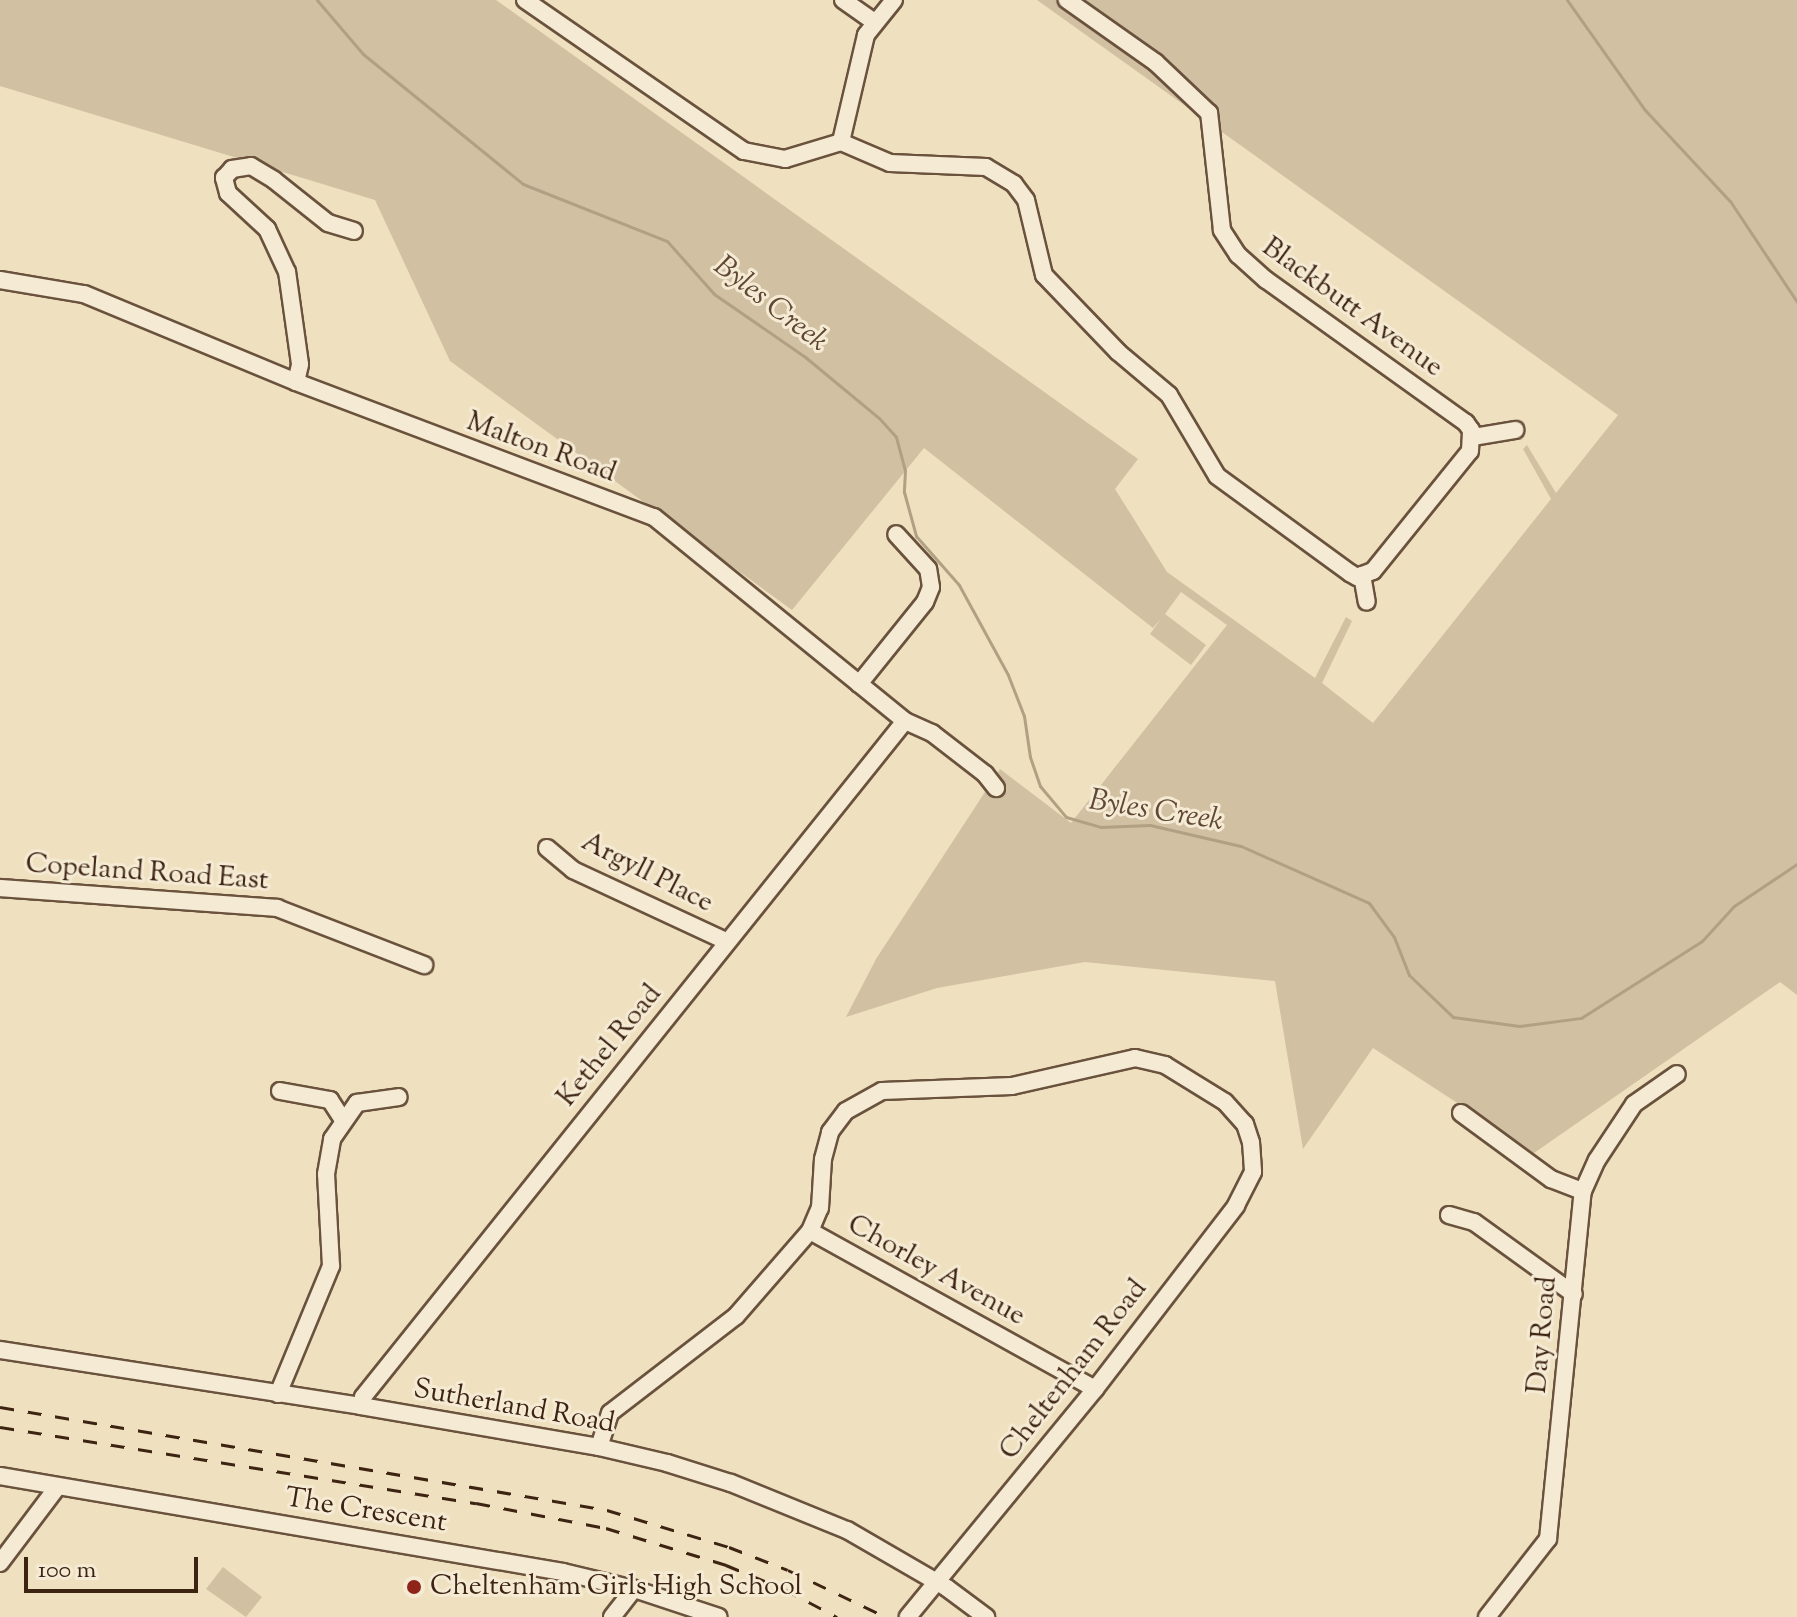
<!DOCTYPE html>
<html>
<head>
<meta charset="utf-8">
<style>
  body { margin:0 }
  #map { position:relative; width:1797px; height:1617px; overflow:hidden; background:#efe0bf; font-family:"Sorts Mill Goudy",serif }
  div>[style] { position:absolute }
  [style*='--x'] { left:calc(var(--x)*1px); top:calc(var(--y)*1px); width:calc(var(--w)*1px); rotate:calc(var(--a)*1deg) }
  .green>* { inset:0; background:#d1c0a2 }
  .stream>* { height:3px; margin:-1.5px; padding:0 1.5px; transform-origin:1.5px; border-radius:1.5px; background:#b2a084 }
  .roads { filter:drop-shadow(2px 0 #6a523d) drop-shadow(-2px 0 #6a523d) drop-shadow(0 2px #6a523d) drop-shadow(0 -2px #6a523d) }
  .minor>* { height:16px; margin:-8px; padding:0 8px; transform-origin:8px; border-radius:8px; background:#f5ebd5 }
  .rail>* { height:3px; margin-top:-1.5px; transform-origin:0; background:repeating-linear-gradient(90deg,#3d2312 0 14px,transparent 0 28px) }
  .dots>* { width:22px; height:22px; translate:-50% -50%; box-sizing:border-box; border:4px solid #f5ebd5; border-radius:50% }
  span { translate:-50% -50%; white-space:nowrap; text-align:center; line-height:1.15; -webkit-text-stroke:6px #f5ebd5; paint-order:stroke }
  .street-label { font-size:28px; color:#3d2312 }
  .poi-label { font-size:28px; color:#3d2312 }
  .left { translate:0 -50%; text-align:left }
  .water-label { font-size:30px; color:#604834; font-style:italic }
  .scale { position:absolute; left:24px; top:1557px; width:174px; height:36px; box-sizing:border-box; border:4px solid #3d2312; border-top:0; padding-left:10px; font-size:24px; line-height:28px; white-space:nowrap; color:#3d2312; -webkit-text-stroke:6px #f5ebd5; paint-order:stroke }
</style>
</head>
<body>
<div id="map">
  <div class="green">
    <div style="clip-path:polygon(0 0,496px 0,1138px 459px,1115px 489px,1167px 572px,1315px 678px,1346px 617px,1352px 621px,1322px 683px,1373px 723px,1551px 499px,1523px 449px,1527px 445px,1556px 493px,1618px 415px,1037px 0,1797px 0,1797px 995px,1780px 982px,1534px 1153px,1373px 1048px,1303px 1149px,1275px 981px,1085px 962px,937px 988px,846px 1017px,876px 959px,1000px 769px,1071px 823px,1227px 625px,1181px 592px,1165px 614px,1206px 645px,1191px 665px,1150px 634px,1161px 619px,1153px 628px,924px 448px,792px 610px,450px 361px,375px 200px,0 86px)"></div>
    <div style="clip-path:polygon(223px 1567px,262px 1597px,246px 1617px,206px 1589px)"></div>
  </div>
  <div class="stream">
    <div style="--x:317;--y:0;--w:71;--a:49.6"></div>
    <div style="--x:363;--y:54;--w:206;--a:39.1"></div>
    <div style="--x:523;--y:184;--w:155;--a:21.6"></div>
    <div style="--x:667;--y:241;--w:71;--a:48.4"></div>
    <div style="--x:714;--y:294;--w:109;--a:34.6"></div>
    <div style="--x:804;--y:356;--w:97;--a:39.6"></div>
    <div style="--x:879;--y:418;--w:25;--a:48"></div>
    <div style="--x:896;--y:437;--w:34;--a:75"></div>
    <div style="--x:905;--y:470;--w:22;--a:93"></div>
    <div style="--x:904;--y:492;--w:46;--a:74.7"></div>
    <div style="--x:916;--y:536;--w:65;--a:48.7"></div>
    <div style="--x:959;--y:585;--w:102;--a:61.4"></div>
    <div style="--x:1008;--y:675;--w:44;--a:68.7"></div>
    <div style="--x:1024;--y:716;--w:41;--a:81.7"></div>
    <div style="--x:1030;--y:757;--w:31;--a:71"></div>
    <div style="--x:1040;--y:786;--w:40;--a:50"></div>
    <div style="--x:1066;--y:817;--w:35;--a:16"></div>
    <div style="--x:1100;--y:827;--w:50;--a:-2.3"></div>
    <div style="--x:1150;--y:825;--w:93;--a:13"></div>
    <div style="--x:1241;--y:846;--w:140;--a:24"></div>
    <div style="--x:1369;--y:903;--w:42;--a:53.7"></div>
    <div style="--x:1394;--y:937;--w:41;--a:68.5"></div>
    <div style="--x:1409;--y:975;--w:61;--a:43.7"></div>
    <div style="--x:1453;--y:1017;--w:67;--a:7.8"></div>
    <div style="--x:1519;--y:1026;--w:63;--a:-7.4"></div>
    <div style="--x:1581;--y:1018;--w:143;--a:-32.5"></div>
    <div style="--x:1702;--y:941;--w:47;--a:-47.6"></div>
    <div style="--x:1734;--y:906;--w:76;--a:-33.7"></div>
    <div style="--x:1567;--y:0;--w:135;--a:54.7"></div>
    <div style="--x:1645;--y:110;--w:125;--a:47"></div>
    <div style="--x:1730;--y:201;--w:121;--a:56.4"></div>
  </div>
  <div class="roads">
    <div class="minor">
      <div style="--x:525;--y:0;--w:266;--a:34.6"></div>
      <div style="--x:744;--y:151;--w:42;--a:11"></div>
      <div style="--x:785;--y:159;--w:59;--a:-16.9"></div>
      <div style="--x:843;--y:0;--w:39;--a:35"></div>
      <div style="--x:894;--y:0;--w:45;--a:128.7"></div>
      <div style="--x:866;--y:35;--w:110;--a:103.2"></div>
      <div style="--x:841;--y:142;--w:53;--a:23.2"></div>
      <div style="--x:890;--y:163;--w:96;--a:2.4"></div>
      <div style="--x:986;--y:167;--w:33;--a:31"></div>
      <div style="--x:1014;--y:184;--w:20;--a:53"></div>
      <div style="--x:1026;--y:200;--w:77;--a:76.5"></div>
      <div style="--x:1044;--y:275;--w:107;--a:46.1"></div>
      <div style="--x:1118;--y:352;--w:67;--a:40.1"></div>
      <div style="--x:1169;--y:395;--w:94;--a:59.3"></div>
      <div style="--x:1217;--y:476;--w:165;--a:36.1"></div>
      <div style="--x:1350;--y:573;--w:8;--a:30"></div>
      <div style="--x:1357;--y:577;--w:17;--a:-21"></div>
      <div style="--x:1373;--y:571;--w:154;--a:-51.1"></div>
      <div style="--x:1470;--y:451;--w:21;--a:-87"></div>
      <div style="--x:1471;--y:430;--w:9;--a:-126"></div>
      <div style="--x:1466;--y:423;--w:246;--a:-144.4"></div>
      <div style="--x:1266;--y:280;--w:38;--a:-138"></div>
      <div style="--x:1238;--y:255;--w:30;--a:-123"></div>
      <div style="--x:1222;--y:230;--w:118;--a:-96.3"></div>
      <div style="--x:1209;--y:113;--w:74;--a:-136.6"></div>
      <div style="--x:1155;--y:62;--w:108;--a:-144.8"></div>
      <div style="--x:0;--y:280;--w:85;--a:9.5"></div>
      <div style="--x:84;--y:294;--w:230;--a:22.5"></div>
      <div style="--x:296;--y:382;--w:383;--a:20.7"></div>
      <div style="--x:654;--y:517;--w:323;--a:39.1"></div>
      <div style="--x:905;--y:721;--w:30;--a:24"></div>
      <div style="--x:932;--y:733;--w:67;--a:37.7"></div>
      <div style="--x:985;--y:774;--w:18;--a:52"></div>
      <div style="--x:296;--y:382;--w:18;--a:-77"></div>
      <div style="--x:300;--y:364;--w:93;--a:-98"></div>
      <div style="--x:287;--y:272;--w:47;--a:-114.9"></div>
      <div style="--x:267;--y:229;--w:53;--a:-137.3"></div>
      <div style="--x:228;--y:193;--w:16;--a:-105"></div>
      <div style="--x:224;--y:178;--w:12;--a:-48"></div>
      <div style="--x:232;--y:169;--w:19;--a:-9"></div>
      <div style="--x:251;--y:166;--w:27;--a:31"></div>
      <div style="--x:274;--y:180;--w:69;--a:38.5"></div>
      <div style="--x:328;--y:223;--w:27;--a:17"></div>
      <div style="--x:1473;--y:437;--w:43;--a:-9.5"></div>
      <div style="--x:1362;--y:575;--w:27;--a:80"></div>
      <div style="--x:859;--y:684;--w:105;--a:-51.2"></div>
      <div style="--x:925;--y:602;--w:16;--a:-68"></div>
      <div style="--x:931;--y:587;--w:18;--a:-99"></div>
      <div style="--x:928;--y:569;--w:47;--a:-132.4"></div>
      <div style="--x:547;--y:848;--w:34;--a:40"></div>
      <div style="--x:573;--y:870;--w:169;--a:24.9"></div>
      <div style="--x:0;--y:888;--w:278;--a:4.1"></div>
      <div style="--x:277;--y:908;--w:158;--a:21.2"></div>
      <div style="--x:280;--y:1091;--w:51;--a:10.2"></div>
      <div style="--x:330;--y:1100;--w:24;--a:57"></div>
      <div style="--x:1461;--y:1113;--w:112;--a:36.3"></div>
      <div style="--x:1551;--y:1179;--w:34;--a:21"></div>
      <div style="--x:1449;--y:1215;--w:26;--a:16"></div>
      <div style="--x:1474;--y:1222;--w:123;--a:35.8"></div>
      <div style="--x:810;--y:1231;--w:25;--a:-67"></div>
      <div style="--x:820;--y:1208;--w:49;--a:-86.5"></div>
      <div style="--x:823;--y:1159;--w:28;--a:-75"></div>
      <div style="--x:830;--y:1132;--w:26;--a:-53"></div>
      <div style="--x:846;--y:1111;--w:41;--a:-29.1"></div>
      <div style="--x:882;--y:1091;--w:130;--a:-2.2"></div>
      <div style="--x:1012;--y:1086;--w:126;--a:-12.8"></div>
      <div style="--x:1135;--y:1058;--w:31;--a:13"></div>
      <div style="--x:1165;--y:1065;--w:70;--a:31.7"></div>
      <div style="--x:1225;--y:1102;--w:30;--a:48"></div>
      <div style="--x:1245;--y:1124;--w:19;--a:72"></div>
      <div style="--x:1251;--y:1142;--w:30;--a:86"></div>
      <div style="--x:1253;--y:1172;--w:38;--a:117"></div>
      <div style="--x:1236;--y:1206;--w:231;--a:127.6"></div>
      <div style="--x:1095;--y:1389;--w:295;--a:129.4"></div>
      <div style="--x:0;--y:1350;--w:365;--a:8.8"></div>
      <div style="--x:361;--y:1406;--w:242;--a:9.8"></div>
      <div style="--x:599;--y:1447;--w:70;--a:13.2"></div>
      <div style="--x:667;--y:1463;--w:67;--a:17.4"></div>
      <div style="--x:731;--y:1483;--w:125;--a:22.1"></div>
      <div style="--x:847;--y:1530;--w:116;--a:30.1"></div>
      <div style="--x:947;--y:1588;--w:49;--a:36.6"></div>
      <div style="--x:278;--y:1394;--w:139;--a:-67.5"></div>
      <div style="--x:331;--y:1266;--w:92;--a:-93.1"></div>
      <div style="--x:326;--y:1174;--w:36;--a:-80"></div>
      <div style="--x:332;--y:1139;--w:44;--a:-55.2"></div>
      <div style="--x:357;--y:1103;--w:42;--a:-8.1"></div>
      <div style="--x:361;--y:1406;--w:9;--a:-77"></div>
      <div style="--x:363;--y:1397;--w:866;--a:-51.28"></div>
      <div style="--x:599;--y:1447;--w:36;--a:-72"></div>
      <div style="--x:610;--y:1413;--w:159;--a:-37.6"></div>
      <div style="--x:736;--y:1316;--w:113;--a:-49"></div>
      <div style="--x:810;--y:1231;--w:326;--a:29"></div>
      <div style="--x:0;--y:1476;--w:571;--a:9.68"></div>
      <div style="--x:563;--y:1572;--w:73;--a:13.5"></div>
      <div style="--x:634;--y:1589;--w:89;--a:18.2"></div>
      <div style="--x:0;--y:1563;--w:96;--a:-53"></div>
      <div style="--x:612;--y:1617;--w:36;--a:-52"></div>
      <div style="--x:1487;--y:1617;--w:99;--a:-52"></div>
      <div style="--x:1548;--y:1539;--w:350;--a:-84.3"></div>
      <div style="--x:1583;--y:1191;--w:34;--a:-66"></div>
      <div style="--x:1597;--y:1160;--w:67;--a:-56.5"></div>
      <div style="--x:1634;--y:1104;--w:52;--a:-34.9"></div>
    </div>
  </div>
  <div class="rail">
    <div style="--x:0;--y:1407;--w:616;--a:9.63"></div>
    <div style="--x:607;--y:1510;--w:127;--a:16.9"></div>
    <div style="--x:729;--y:1547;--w:63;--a:21.3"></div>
    <div style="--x:788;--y:1570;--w:109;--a:25.6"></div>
    <div style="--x:0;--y:1427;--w:482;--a:9.1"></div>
    <div style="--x:476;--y:1503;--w:132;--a:10.9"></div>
    <div style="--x:606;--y:1528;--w:126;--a:17.1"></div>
    <div style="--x:726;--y:1565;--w:63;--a:22.5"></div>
    <div style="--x:784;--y:1589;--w:60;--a:27.8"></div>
  </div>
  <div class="dots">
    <div style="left:414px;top:1587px;background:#8f2418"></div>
  </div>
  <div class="street-label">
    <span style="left:1352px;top:308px;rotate:36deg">Blackbutt Avenue</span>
    <span style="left:541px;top:448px;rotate:20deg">Malton Road</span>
    <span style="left:147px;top:873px;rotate:4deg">Copeland Road East</span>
    <span style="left:647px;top:873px;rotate:27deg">Argyll Place</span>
    <span style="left:610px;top:1046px;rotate:-51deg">Kethel Road</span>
    <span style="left:936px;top:1271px;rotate:29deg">Chorley Avenue</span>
    <span style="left:1543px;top:1335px;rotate:-85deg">Day Road</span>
    <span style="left:1074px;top:1370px;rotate:-52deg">Cheltenham Road</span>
    <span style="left:514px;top:1407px;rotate:10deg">Sutherland Road</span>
    <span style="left:366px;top:1511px;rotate:9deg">The Crescent</span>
  </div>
  <div class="poi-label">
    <span class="left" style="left:430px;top:1587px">Cheltenham Girls High School</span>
  </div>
  <div class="water-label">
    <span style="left:770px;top:305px;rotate:38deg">Byles Creek</span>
    <span style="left:1156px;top:812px;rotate:9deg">Byles Creek</span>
  </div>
  <div class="scale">100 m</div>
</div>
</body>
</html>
